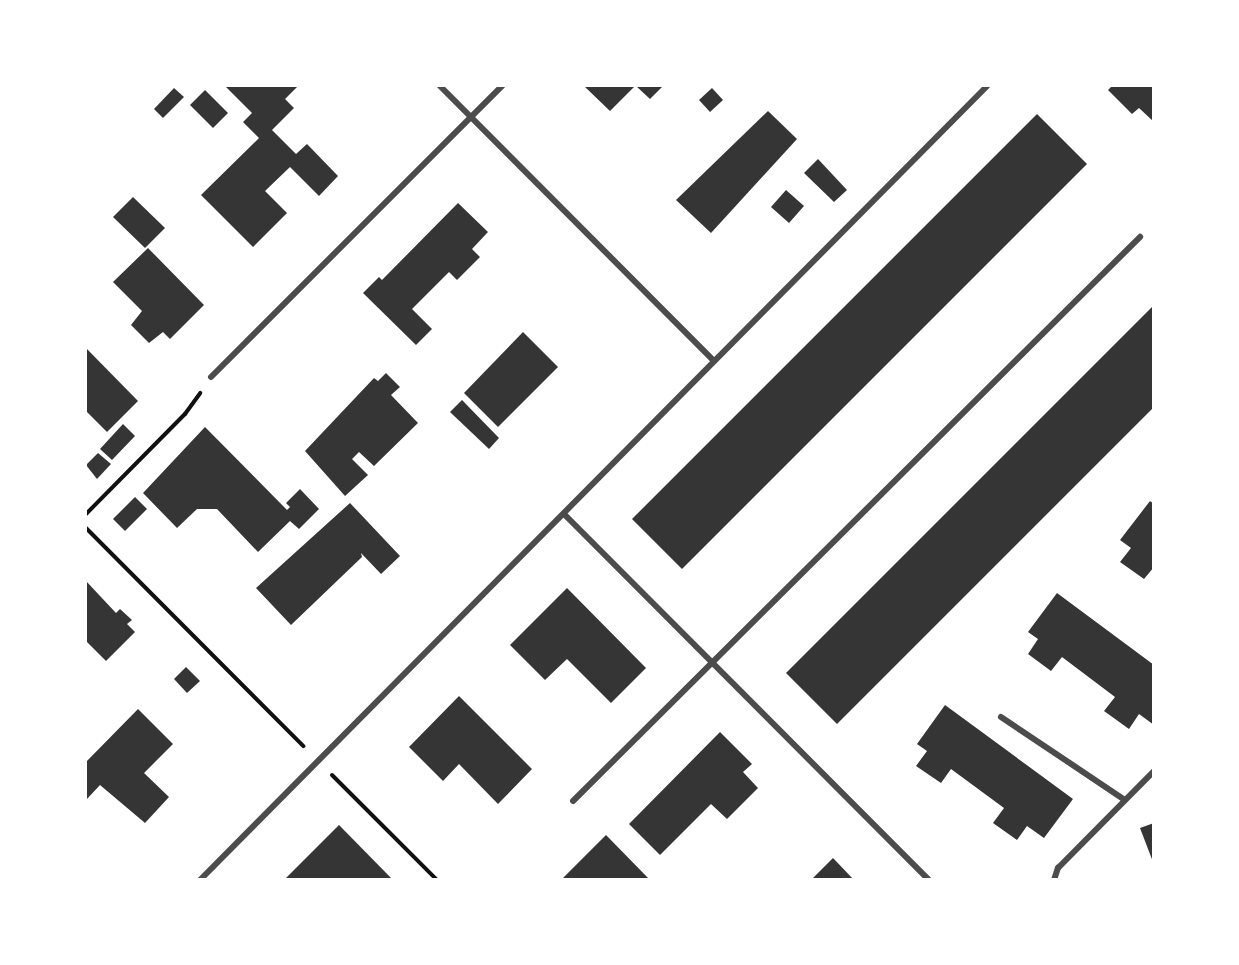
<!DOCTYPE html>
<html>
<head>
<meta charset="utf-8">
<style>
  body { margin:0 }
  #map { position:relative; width:1239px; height:965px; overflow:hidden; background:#fff; font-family:Jost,sans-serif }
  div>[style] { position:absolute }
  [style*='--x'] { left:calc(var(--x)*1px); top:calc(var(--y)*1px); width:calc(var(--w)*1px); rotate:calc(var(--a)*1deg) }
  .building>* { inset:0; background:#353535 }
  .path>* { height:4px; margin:-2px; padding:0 2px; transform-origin:2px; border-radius:2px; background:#111 }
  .minor>* { height:6px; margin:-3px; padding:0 3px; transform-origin:3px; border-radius:3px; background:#4c4c4c }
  span { translate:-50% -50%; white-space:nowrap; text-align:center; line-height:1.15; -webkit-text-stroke:4.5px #fff; paint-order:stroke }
  .frame { position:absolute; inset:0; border:87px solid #fff; pointer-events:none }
</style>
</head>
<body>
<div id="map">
  <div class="building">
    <div style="clip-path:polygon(225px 86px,298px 86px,285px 99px,294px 108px,272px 130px,296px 154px,307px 144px,338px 176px,319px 196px,290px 167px,265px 191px,287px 213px,253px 247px,201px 195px,259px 138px,243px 122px,252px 113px)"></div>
    <div style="clip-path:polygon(584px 86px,635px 86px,610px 111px)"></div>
    <div style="clip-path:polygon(636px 86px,663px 86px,650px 99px)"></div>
    <div style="clip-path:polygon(1112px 86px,1154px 86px,1154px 122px,1139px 108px,1132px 114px,1108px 90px)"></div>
    <div style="clip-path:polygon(174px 88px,184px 97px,163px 118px,154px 109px)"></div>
    <div style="clip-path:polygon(712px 88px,723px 100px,710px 112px,699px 100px)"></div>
    <div style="clip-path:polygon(205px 90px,228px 113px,213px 128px,190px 105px)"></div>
    <div style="clip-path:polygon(768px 111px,797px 139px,711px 233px,676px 200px)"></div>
    <div style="clip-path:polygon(1037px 114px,1087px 164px,682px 569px,632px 519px)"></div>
    <div style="clip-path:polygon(818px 159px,847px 190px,834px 202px,804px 173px)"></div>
    <div style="clip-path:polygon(786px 190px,804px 206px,789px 223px,771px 207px)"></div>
    <div style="clip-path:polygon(133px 197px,165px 228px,145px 248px,113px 217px)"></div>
    <div style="clip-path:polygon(458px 203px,488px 232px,472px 249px,480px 257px,457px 280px,449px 272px,412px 309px,432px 329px,416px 345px,363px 293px,379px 277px,382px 280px)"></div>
    <div style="clip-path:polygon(148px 248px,204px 305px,170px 339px,163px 332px,149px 343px,131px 325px,142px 311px,113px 282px)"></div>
    <div style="clip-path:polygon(1154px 305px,1154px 407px,837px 724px,786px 673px)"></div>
    <div style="clip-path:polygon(523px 332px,558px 367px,498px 427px,464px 393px)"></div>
    <div style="clip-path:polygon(86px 348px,138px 401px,107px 432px,86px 411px)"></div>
    <div style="clip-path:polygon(386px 373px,400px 387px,391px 395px,418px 423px,374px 466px,359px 452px,352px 459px,368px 475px,345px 496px,305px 451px,374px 378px,378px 381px)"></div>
    <div style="clip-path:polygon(462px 400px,499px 438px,489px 449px,450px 412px)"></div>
    <div style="clip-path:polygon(123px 424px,135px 436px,112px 460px,100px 449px)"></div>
    <div style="clip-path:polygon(205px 427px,287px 510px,290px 507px,286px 503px,300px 489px,319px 509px,299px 529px,290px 521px,258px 552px,217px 509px,197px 509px,177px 528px,143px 493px)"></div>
    <div style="clip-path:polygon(98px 453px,111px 464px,97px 479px,86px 465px)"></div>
    <div style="clip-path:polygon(135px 497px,147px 509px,125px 531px,113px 519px)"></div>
    <div style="clip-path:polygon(1150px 501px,1154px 504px,1154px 567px,1144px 579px,1120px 562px,1131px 548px,1120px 540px)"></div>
    <div style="clip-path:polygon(350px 503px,400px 556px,381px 574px,361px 553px,362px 557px,291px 625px,256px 588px)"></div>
    <div style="clip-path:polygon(86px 581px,116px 613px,120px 609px,132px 620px,127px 624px,135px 632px,106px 661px,86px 641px)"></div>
    <div style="clip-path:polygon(567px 588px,646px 668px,611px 703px,567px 659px,545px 680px,510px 645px)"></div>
    <div style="clip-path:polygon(1057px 593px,1154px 665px,1154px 725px,1139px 714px,1129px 729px,1104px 711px,1115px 697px,1062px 657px,1051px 671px,1028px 654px,1038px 639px,1028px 632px)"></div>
    <div style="clip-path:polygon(186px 667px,200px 681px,187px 693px,174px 679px)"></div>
    <div style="clip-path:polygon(459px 696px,532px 769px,498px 804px,459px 764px,443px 781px,409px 747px)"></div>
    <div style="clip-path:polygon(945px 705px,1073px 799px,1044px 838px,1027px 826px,1017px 840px,993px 823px,1004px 808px,951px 769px,941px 783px,916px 766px,927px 751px,917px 744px)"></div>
    <div style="clip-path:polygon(138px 709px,173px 744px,144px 773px,169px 797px,145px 823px,100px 785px,86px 800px,86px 762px)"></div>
    <div style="clip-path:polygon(720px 732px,752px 764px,743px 772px,758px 788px,727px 819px,711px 804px,660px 855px,629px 824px)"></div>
    <div style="clip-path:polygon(1154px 823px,1154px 862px,1153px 862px,1140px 828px)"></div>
    <div style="clip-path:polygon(339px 825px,393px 880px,284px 880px)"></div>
    <div style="clip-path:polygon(606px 835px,650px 880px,561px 880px)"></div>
    <div style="clip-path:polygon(833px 858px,854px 880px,811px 880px)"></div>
  </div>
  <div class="path">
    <div style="--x:86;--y:514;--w:141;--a:-45.3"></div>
    <div style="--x:185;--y:414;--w:26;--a:-54"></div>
    <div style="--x:86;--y:528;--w:308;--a:45.1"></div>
    <div style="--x:332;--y:775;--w:148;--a:45"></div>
  </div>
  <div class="minor">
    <div style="--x:440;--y:86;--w:388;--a:45.1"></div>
    <div style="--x:211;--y:377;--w:412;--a:-45"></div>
    <div style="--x:564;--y:514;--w:517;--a:45.08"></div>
    <div style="--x:1001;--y:717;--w:149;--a:33.8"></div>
    <div style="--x:573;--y:801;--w:800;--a:-44.85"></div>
    <div style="--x:200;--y:880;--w:1118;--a:-45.25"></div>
    <div style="--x:1054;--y:880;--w:13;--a:-72"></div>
    <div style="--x:1058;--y:868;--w:136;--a:-45.3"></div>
  </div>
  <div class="frame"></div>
</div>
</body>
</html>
